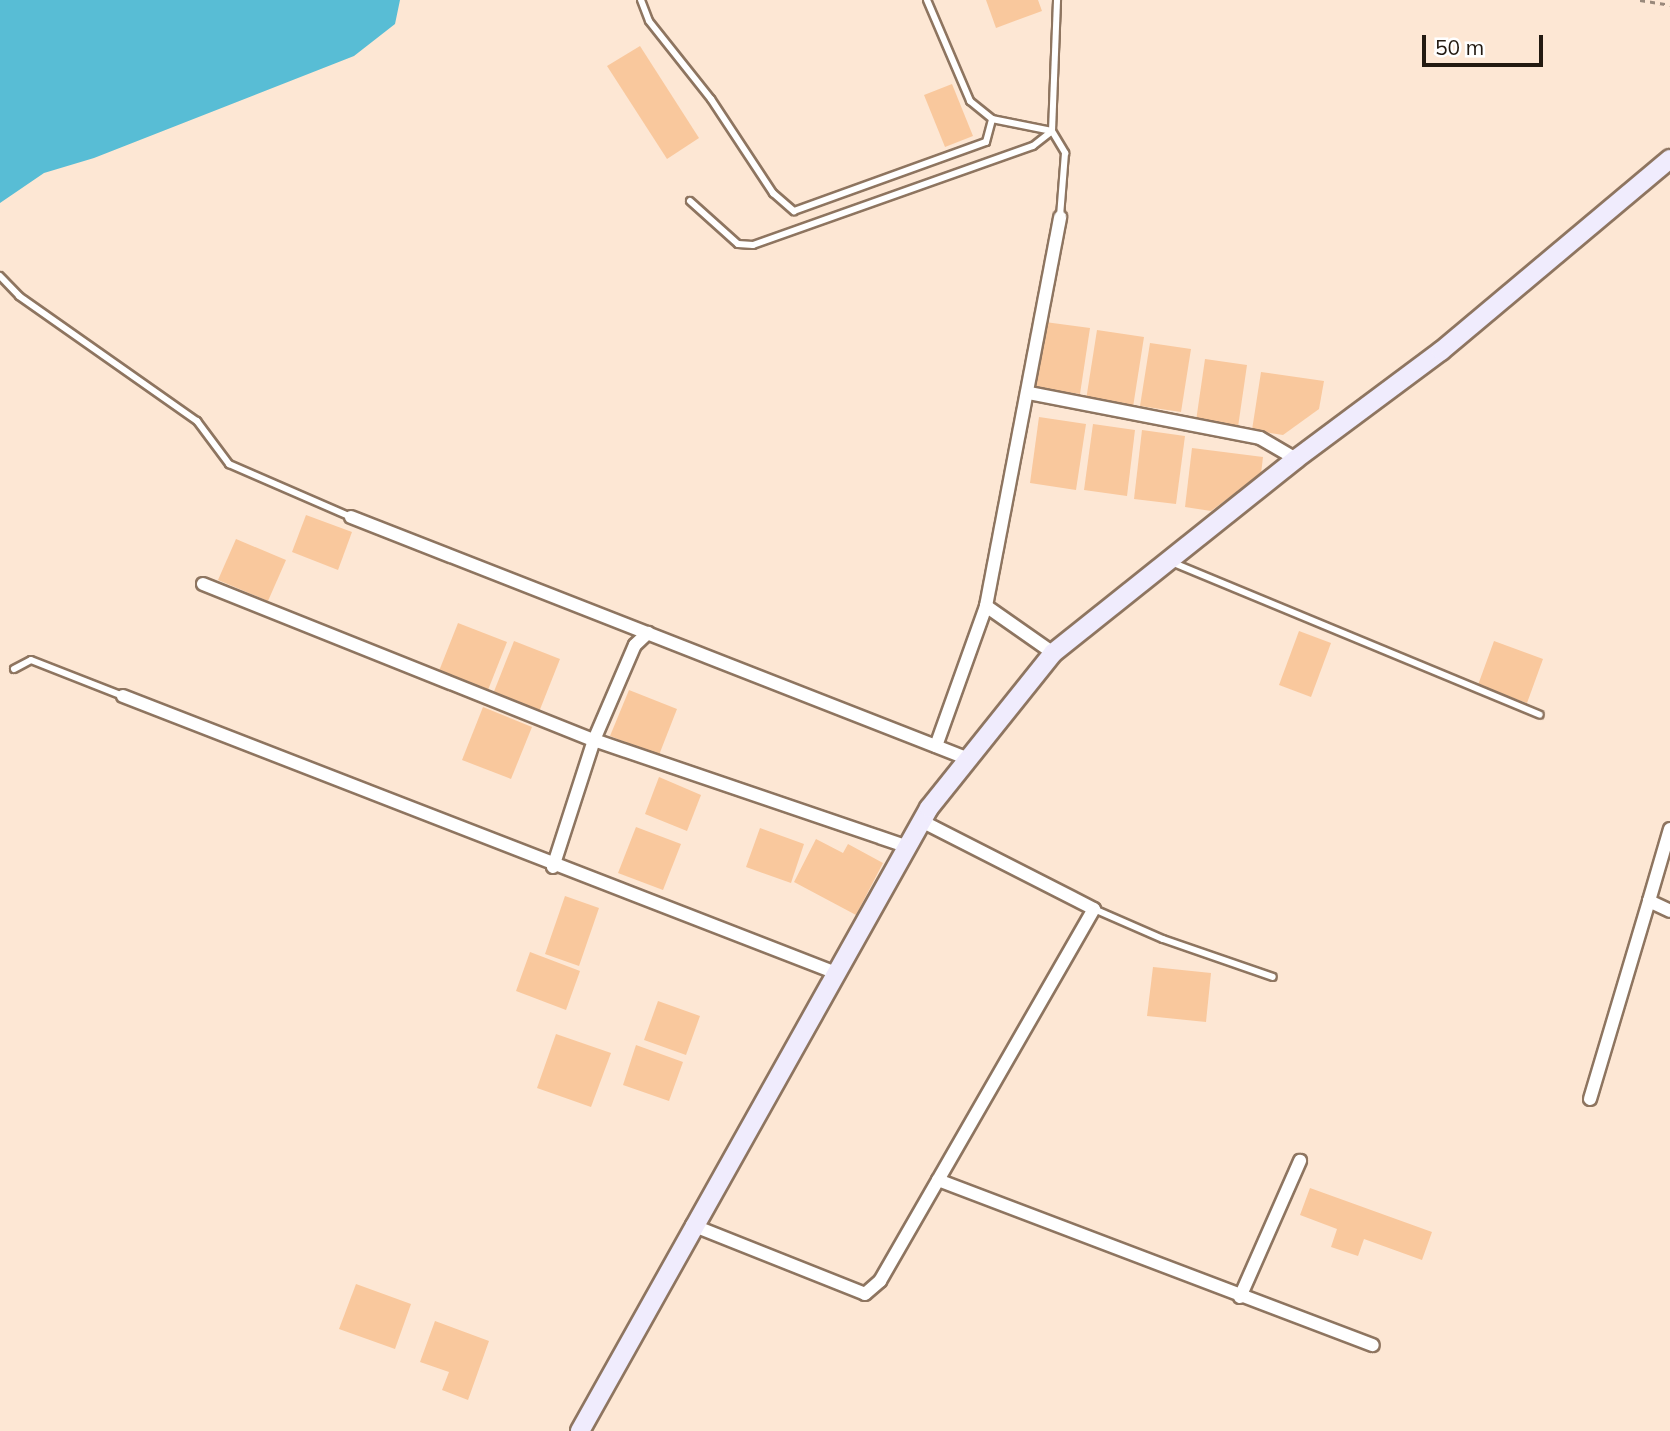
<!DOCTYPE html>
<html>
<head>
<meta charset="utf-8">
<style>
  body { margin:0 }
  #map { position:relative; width:1670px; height:1431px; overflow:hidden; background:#fde7d4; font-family:Mulish,sans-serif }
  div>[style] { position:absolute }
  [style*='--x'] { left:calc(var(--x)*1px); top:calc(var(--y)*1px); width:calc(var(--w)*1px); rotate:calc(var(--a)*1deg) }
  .water>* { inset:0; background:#58bdd5 }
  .building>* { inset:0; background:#f9c89d }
  .path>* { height:2.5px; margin-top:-1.25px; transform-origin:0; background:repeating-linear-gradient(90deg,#99897b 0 5px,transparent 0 10px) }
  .roads { filter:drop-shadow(2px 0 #8e7560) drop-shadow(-2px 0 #8e7560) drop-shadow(0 2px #8e7560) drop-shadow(0 -2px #8e7560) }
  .service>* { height:6px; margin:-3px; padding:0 3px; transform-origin:3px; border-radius:3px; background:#fff }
  .minor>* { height:12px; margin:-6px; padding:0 6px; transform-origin:6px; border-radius:6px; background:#fff }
  .secondary>* { height:18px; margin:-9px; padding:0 9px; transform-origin:9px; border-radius:9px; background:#f0ecfd }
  span { translate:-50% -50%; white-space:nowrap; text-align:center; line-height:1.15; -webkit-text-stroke:5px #fff; paint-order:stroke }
  .scale { position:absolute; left:1422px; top:35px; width:121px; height:32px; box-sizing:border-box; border:4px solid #231a11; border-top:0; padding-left:9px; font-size:21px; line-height:24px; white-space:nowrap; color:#231a11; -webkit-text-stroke:5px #fff; paint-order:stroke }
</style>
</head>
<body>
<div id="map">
  <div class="water">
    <div style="clip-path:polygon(0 0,400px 0,395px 24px,354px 56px,94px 158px,44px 173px,0 203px)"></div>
  </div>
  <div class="building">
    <div style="clip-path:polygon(986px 0,1038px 0,1042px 11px,996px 28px)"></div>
    <div style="clip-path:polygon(640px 46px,699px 138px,667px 159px,607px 66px)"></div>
    <div style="clip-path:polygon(952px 84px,973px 136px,945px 147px,924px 95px)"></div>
    <div style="clip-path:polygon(1045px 322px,1090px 328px,1080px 394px,1035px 388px)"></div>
    <div style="clip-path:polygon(1097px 330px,1144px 337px,1133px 407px,1086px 400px)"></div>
    <div style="clip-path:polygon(1150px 343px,1191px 349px,1181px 412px,1140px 406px)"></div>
    <div style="clip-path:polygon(1205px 359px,1247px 365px,1238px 427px,1196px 421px)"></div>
    <div style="clip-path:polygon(1261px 372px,1324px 381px,1319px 409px,1283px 435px,1252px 430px)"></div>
    <div style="clip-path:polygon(1039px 417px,1086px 424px,1076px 490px,1030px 483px)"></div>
    <div style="clip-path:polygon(1093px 424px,1135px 430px,1127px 496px,1084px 490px)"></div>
    <div style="clip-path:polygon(1142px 430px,1185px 436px,1176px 504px,1134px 499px)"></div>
    <div style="clip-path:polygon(1192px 448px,1263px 457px,1261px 474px,1211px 511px,1185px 507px)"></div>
    <div style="clip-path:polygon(306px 515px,352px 532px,338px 570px,292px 552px)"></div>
    <div style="clip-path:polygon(236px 539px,286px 560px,268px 601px,218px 580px)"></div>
    <div style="clip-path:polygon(458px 623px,507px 642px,488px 690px,439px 671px)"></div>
    <div style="clip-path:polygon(1299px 631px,1331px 643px,1311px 697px,1279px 685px)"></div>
    <div style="clip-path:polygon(514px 641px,560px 659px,539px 712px,493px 694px)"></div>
    <div style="clip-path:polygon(1494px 641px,1543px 659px,1527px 703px,1478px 685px)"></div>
    <div style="clip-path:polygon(629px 690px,677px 709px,659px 755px,610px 736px)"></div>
    <div style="clip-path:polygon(483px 707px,532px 727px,511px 779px,462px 760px)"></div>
    <div style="clip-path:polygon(659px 777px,701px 795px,687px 831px,645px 814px)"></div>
    <div style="clip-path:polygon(636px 827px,681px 844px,663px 890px,618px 873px)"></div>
    <div style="clip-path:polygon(760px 828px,804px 844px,791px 883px,746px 867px)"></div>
    <div style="clip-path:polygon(816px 839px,843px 853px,848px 844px,883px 863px,856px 915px,794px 882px)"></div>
    <div style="clip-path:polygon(565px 896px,599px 908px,579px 966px,545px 954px)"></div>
    <div style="clip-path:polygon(530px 952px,580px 971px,566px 1010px,516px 991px)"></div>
    <div style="clip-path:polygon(1153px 967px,1211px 973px,1206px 1022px,1147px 1016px)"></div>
    <div style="clip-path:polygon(658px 1001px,700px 1016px,686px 1055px,644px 1040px)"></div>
    <div style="clip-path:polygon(556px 1034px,611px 1053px,591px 1107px,537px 1088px)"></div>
    <div style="clip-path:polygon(636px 1045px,683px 1062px,669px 1101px,623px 1085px)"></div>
    <div style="clip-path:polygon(1310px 1188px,1432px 1232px,1422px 1260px,1364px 1239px,1358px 1256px,1331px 1247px,1337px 1229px,1300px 1215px)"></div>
    <div style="clip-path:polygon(356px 1284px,411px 1304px,395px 1349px,339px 1329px)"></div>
    <div style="clip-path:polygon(435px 1321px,489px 1341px,468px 1400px,442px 1390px,449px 1372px,420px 1362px)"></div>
  </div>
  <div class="path">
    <div style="--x:1640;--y:0;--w:30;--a:9"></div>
  </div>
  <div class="roads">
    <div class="service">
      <div style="--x:641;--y:0;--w:22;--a:69"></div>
      <div style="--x:649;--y:21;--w:100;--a:51.5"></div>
      <div style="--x:711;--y:99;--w:113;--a:56.6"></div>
      <div style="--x:773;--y:193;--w:28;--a:41"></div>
      <div style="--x:794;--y:211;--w:204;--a:-19.8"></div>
      <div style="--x:986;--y:142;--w:24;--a:-75"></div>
      <div style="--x:927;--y:0;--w:110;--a:66.9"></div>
      <div style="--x:970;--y:101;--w:28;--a:39"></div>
      <div style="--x:992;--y:119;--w:61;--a:11.3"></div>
      <div style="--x:1052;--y:131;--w:26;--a:59"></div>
      <div style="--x:1065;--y:153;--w:64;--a:94.5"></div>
      <div style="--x:690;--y:201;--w:64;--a:41.9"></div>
      <div style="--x:738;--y:244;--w:15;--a:4"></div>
      <div style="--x:753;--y:245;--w:297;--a:-19.5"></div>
      <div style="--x:1033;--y:146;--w:24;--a:-38"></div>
      <div style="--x:1052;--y:131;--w:131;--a:-87.8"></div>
      <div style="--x:0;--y:276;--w:28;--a:46"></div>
      <div style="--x:19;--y:296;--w:218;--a:35.1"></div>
      <div style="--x:197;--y:421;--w:54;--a:53.3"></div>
      <div style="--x:229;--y:464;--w:133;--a:23.5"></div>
      <div style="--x:1171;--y:562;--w:399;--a:22.5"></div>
      <div style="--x:14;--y:669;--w:19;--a:-28"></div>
      <div style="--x:31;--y:660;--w:99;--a:21.4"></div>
      <div style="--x:1094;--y:909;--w:75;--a:23.5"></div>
      <div style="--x:1163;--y:939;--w:116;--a:19.1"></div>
    </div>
    <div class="minor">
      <div style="--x:1029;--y:393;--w:235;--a:11"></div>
      <div style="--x:1260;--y:438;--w:42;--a:30.3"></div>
      <div style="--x:351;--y:517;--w:661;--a:21.4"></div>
      <div style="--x:203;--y:584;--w:421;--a:21.8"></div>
      <div style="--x:594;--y:740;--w:330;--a:18.8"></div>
      <div style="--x:986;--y:606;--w:82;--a:35"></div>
      <div style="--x:123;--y:696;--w:765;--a:21.23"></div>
      <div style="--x:936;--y:746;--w:149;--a:-70.3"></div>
      <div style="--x:986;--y:606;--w:396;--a:-79.2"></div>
      <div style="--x:1670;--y:829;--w:75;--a:106.3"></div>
      <div style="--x:1649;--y:901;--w:23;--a:25"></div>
      <div style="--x:553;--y:867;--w:133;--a:-72.1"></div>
      <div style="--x:594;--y:740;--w:103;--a:-66.7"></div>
      <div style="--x:635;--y:645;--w:18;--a:-43"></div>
      <div style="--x:1590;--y:1099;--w:207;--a:-73.4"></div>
      <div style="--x:938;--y:1180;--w:465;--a:20.8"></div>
      <div style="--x:692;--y:1225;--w:186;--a:21.7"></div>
      <div style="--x:865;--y:1294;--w:20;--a:-41"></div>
      <div style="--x:880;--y:1281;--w:429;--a:-60.1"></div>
      <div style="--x:1094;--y:909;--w:194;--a:-153"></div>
      <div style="--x:1240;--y:1297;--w:149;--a:-66.2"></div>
    </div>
    <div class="secondary">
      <div style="--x:580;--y:1431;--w:714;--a:-60.74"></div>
      <div style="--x:929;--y:808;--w:198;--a:-51.3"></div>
      <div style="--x:1053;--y:653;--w:311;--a:-38.6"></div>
      <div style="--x:1296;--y:459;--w:181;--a:-36.7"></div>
      <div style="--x:1441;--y:351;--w:299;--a:-40"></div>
    </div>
  </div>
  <div class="scale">50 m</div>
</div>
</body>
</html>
